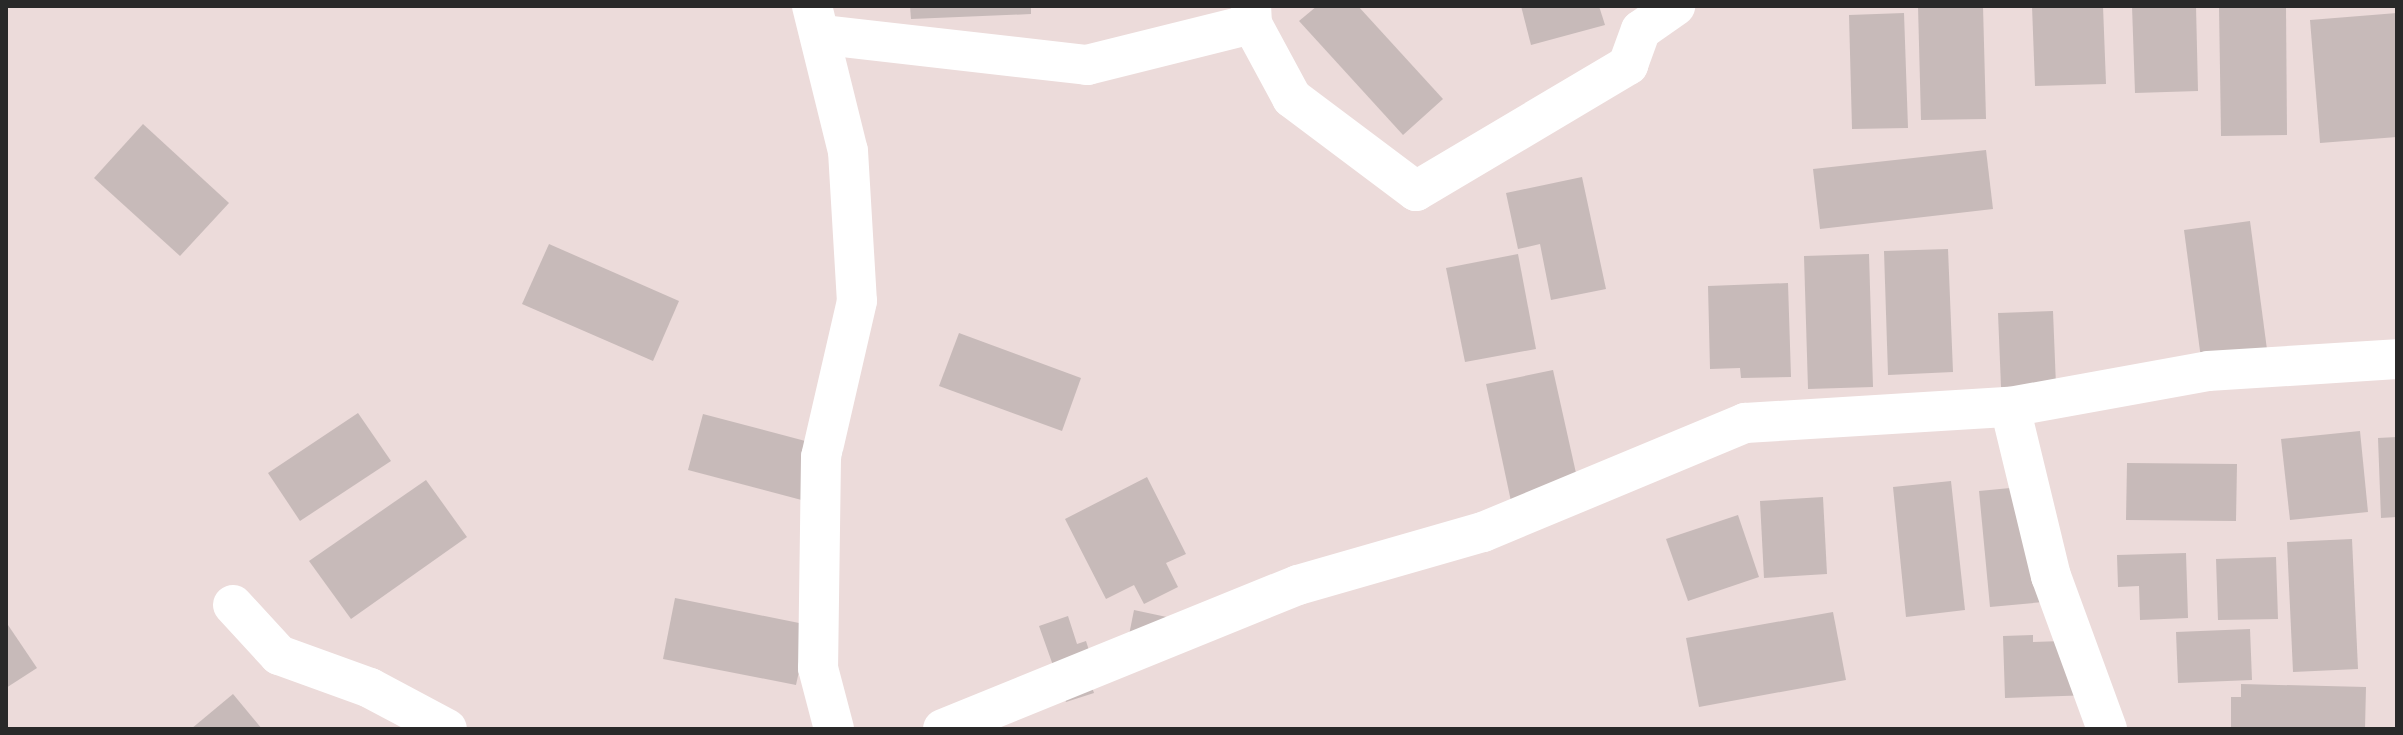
<!DOCTYPE html>
<html>
<head>
<meta charset="utf-8">
<style>
  body { margin:0 }
  #map { position:relative; width:2403px; height:735px; overflow:hidden; background:#ecdbda; font-family:Figtree,sans-serif }
  div>[style] { position:absolute }
  [style*='--x'] { left:calc(var(--x)*1px); top:calc(var(--y)*1px); width:calc(var(--w)*1px); rotate:calc(var(--a)*1deg) }
  .building>* { inset:0; background:#c7bab9 }
  .minor>* { height:40px; margin:-20px; padding:0 20px; transform-origin:20px; border-radius:20px; background:#fff }
  span { translate:-50% -50%; white-space:nowrap; text-align:center; line-height:1.15; -webkit-text-stroke:6px #fff; paint-order:stroke }
  .frame { position:absolute; inset:0; border:8px solid #292929; pointer-events:none }
</style>
</head>
<body>
<div id="map">
  <div class="building">
    <div style="clip-path:polygon(910px 6px,1031px 6px,1031px 14px,911px 19px)"></div>
    <div style="clip-path:polygon(1317px 6px,1358px 6px,1443px 99px,1403px 135px,1299px 21px)"></div>
    <div style="clip-path:polygon(1521px 6px,1599px 6px,1605px 25px,1531px 45px)"></div>
    <div style="clip-path:polygon(1918px 6px,1983px 6px,1986px 119px,1921px 120px)"></div>
    <div style="clip-path:polygon(2032px 6px,2103px 6px,2106px 84px,2035px 86px)"></div>
    <div style="clip-path:polygon(2132px 6px,2196px 6px,2198px 91px,2135px 93px)"></div>
    <div style="clip-path:polygon(2219px 6px,2286px 6px,2287px 135px,2221px 136px)"></div>
    <div style="clip-path:polygon(1904px 13px,1908px 128px,1852px 129px,1849px 15px)"></div>
    <div style="clip-path:polygon(2397px 13px,2397px 137px,2320px 143px,2310px 20px)"></div>
    <div style="clip-path:polygon(143px 124px,229px 203px,180px 256px,94px 178px)"></div>
    <div style="clip-path:polygon(1986px 150px,1993px 209px,1820px 229px,1813px 169px)"></div>
    <div style="clip-path:polygon(1582px 177px,1606px 289px,1551px 300px,1540px 244px,1518px 249px,1506px 193px)"></div>
    <div style="clip-path:polygon(2250px 221px,2268px 357px,2202px 366px,2184px 230px)"></div>
    <div style="clip-path:polygon(549px 244px,679px 301px,653px 361px,522px 304px)"></div>
    <div style="clip-path:polygon(1948px 249px,1953px 372px,1888px 375px,1884px 251px)"></div>
    <div style="clip-path:polygon(1518px 254px,1536px 349px,1465px 362px,1446px 268px)"></div>
    <div style="clip-path:polygon(1869px 254px,1873px 387px,1808px 389px,1804px 256px)"></div>
    <div style="clip-path:polygon(1788px 283px,1791px 377px,1741px 378px,1740px 368px,1710px 369px,1708px 286px)"></div>
    <div style="clip-path:polygon(2053px 311px,2056px 386px,2001px 387px,1998px 313px)"></div>
    <div style="clip-path:polygon(959px 333px,1081px 378px,1062px 431px,939px 386px)"></div>
    <div style="clip-path:polygon(1553px 370px,1580px 491px,1512px 506px,1486px 384px)"></div>
    <div style="clip-path:polygon(358px 413px,391px 461px,300px 521px,268px 473px)"></div>
    <div style="clip-path:polygon(703px 414px,843px 451px,828px 507px,688px 470px)"></div>
    <div style="clip-path:polygon(2360px 431px,2368px 512px,2290px 520px,2281px 439px)"></div>
    <div style="clip-path:polygon(2397px 437px,2397px 517px,2381px 518px,2378px 438px)"></div>
    <div style="clip-path:polygon(2127px 463px,2237px 464px,2236px 521px,2126px 520px)"></div>
    <div style="clip-path:polygon(1147px 477px,1186px 554px,1166px 563px,1178px 587px,1144px 604px,1134px 585px,1106px 599px,1065px 519px)"></div>
    <div style="clip-path:polygon(426px 480px,467px 537px,351px 619px,309px 561px)"></div>
    <div style="clip-path:polygon(1951px 481px,1965px 610px,1906px 617px,1893px 487px)"></div>
    <div style="clip-path:polygon(2043px 485px,2054px 601px,1990px 607px,1979px 491px)"></div>
    <div style="clip-path:polygon(1823px 497px,1827px 574px,1764px 578px,1760px 501px)"></div>
    <div style="clip-path:polygon(1738px 515px,1759px 577px,1688px 601px,1666px 539px)"></div>
    <div style="clip-path:polygon(2352px 539px,2358px 669px,2293px 672px,2287px 542px)"></div>
    <div style="clip-path:polygon(2186px 553px,2188px 618px,2140px 620px,2139px 586px,2118px 587px,2117px 555px)"></div>
    <div style="clip-path:polygon(2276px 557px,2278px 619px,2218px 620px,2216px 559px)"></div>
    <div style="clip-path:polygon(675px 598px,809px 625px,796px 685px,663px 659px)"></div>
    <div style="clip-path:polygon(1134px 610px,1176px 619px,1129px 635px)"></div>
    <div style="clip-path:polygon(1833px 612px,1846px 680px,1699px 707px,1686px 638px)"></div>
    <div style="clip-path:polygon(1068px 616px,1077px 644px,1086px 641px,1094px 666px,1086px 669px,1094px 693px,1066px 702px,1039px 626px)"></div>
    <div style="clip-path:polygon(6px 622px,37px 668px,6px 688px)"></div>
    <div style="clip-path:polygon(2250px 629px,2252px 680px,2178px 683px,2176px 632px)"></div>
    <div style="clip-path:polygon(2033px 635px,2033px 642px,2092px 640px,2093px 695px,2005px 698px,2003px 636px)"></div>
    <div style="clip-path:polygon(2241px 684px,2366px 687px,2365px 729px,2231px 729px,2231px 697px,2241px 697px)"></div>
    <div style="clip-path:polygon(233px 694px,262px 729px,191px 729px)"></div>
  </div>
  <div class="minor">
    <div style="--x:812;--y:6;--w:149;--a:76.1"></div>
    <div style="--x:848;--y:151;--w:150;--a:86.6"></div>
    <div style="--x:857;--y:301;--w:160;--a:103"></div>
    <div style="--x:821;--y:457;--w:211;--a:90.8"></div>
    <div style="--x:818;--y:668;--w:63;--a:75.3"></div>
    <div style="--x:1252;--y:24;--w:84;--a:61.6"></div>
    <div style="--x:1292;--y:98;--w:155;--a:36.9"></div>
    <div style="--x:1416;--y:191;--w:247;--a:-30.7"></div>
    <div style="--x:1628;--y:65;--w:37;--a:-70"></div>
    <div style="--x:1641;--y:30;--w:42;--a:-35.2"></div>
    <div style="--x:824;--y:35;--w:265;--a:6.5"></div>
    <div style="--x:1087;--y:65;--w:170;--a:-14"></div>
    <div style="--x:1252;--y:24;--w:18;--a:-93"></div>
    <div style="--x:2010;--y:407;--w:174;--a:76.4"></div>
    <div style="--x:2051;--y:576;--w:163;--a:69.9"></div>
    <div style="--x:233;--y:605;--w:68;--a:47.4"></div>
    <div style="--x:279;--y:655;--w:97;--a:19.9"></div>
    <div style="--x:370;--y:688;--w:87;--a:28"></div>
    <div style="--x:943;--y:729;--w:383;--a:-22.1"></div>
    <div style="--x:1298;--y:585;--w:192;--a:-16"></div>
    <div style="--x:1483;--y:532;--w:284;--a:-22.6"></div>
    <div style="--x:1745;--y:423;--w:265;--a:-3.5"></div>
    <div style="--x:2010;--y:407;--w:201;--a:-10.3"></div>
    <div style="--x:2208;--y:371;--w:189;--a:-3.6"></div>
  </div>
  <div class="frame"></div>
</div>
</body>
</html>
